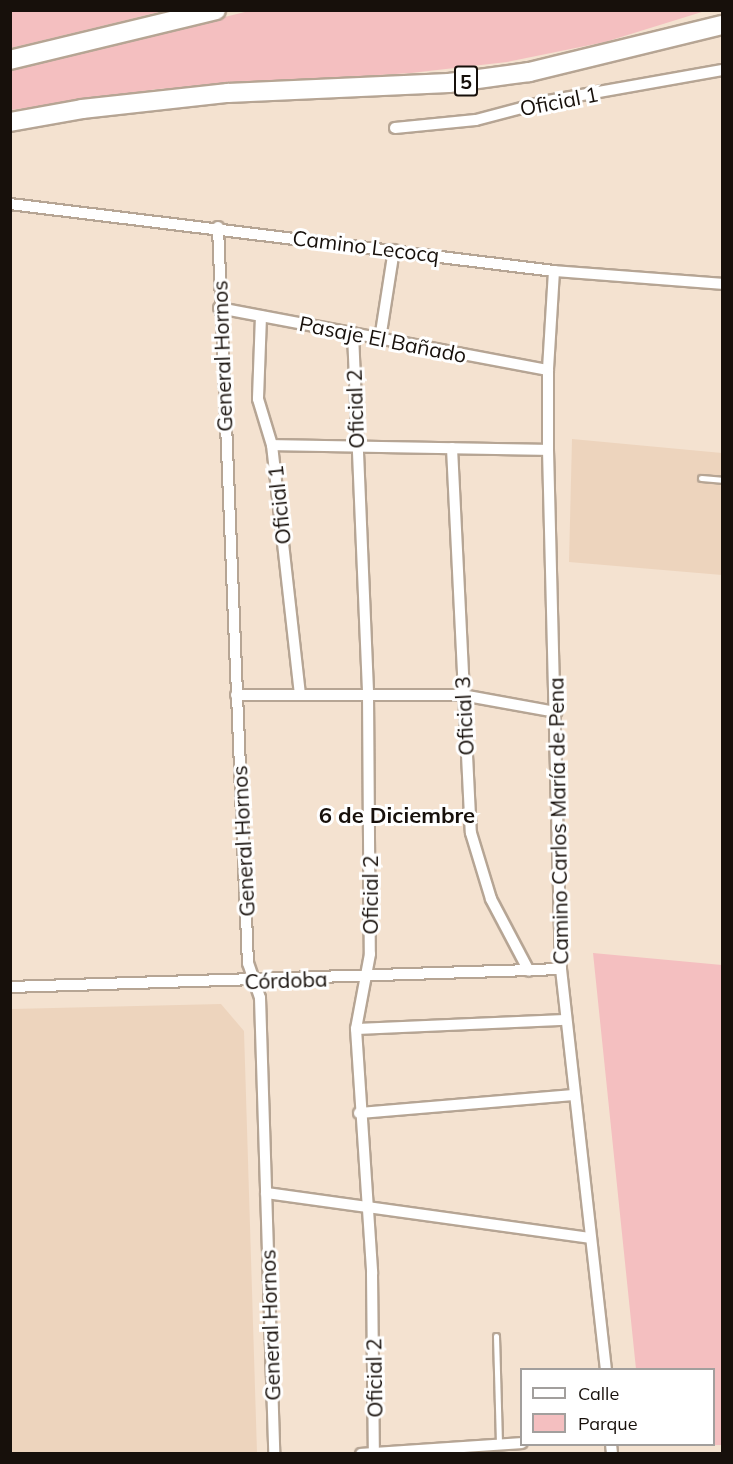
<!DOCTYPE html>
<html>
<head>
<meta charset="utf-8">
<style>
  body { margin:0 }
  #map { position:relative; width:733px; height:1464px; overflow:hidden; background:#f4e2d0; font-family:Mulish,sans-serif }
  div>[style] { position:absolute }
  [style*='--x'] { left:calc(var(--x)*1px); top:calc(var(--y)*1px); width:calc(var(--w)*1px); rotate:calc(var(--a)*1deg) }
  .built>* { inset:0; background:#edd4bd }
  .green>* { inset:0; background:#f4bfc0 }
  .roads { filter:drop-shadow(2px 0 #b6a594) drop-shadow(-2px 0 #b6a594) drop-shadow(0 2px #b6a594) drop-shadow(0 -2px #b6a594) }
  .lane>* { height:5px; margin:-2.5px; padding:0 2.5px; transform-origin:2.5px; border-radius:2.5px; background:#fff }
  .street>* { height:10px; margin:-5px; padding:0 5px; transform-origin:5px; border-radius:5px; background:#fff }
  .highway>* { height:18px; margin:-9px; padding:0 9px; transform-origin:9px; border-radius:9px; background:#fff }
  span { translate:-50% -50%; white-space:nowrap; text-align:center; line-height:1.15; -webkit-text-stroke:6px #fff; paint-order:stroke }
  .shield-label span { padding:2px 4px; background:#fff; border:2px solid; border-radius:4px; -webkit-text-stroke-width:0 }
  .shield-label { font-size:20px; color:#17100b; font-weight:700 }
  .street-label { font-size:21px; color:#17100b }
  .neighbourhood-label { font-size:22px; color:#17100b; font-weight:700 }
  .frame { position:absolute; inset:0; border:12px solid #17100b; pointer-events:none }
  .legend { position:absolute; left:520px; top:1368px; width:195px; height:78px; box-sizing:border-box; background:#fff; border:2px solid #a29f9d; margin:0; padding:8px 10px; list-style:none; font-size:18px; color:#17100b }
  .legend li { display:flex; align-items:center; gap:12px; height:30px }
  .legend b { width:30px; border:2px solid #a29f9d }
</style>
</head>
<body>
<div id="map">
  <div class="built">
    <div style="clip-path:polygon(572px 439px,722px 453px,722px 575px,569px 562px)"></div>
    <div style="clip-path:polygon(221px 1004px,244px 1031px,257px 1453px,11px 1453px,11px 1009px)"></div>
  </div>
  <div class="green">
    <div style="clip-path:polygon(11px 10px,164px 10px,164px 11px,11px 48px)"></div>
    <div style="clip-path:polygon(249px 11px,705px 11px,605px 42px,507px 62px,411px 73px,158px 89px,11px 110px,10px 70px)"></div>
    <div style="clip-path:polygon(593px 953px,722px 965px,722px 1445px,644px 1446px,714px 1444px,714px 1370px,636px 1369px)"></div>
  </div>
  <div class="roads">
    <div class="lane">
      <div style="--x:701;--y:478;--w:21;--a:5"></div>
      <div style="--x:496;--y:1336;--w:108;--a:88.4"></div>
    </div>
    <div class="street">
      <div style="--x:395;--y:128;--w:81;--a:-5.6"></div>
      <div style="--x:476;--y:120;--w:74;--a:-14.8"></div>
      <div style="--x:548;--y:101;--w:177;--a:-10.1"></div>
      <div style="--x:10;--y:204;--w:548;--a:7.02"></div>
      <div style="--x:554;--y:271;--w:169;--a:4.4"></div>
      <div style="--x:218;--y:227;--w:737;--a:87.67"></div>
      <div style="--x:248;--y:963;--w:37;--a:71"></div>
      <div style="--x:260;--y:998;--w:456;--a:88.2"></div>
      <div style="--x:554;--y:271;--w:99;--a:93.5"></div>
      <div style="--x:548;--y:370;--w:80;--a:90"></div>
      <div style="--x:548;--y:450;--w:519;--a:88.57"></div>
      <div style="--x:561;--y:969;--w:404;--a:83.6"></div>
      <div style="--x:219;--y:308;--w:335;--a:10.7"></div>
      <div style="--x:261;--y:316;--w:83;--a:92.1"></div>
      <div style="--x:258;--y:399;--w:48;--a:73.1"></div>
      <div style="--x:272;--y:445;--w:251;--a:83.6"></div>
      <div style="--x:353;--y:333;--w:361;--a:87.6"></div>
      <div style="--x:368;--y:694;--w:260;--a:89.6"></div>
      <div style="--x:370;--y:954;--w:76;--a:100.6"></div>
      <div style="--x:356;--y:1029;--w:245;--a:86.2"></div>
      <div style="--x:372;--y:1273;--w:181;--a:89.4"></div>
      <div style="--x:380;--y:339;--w:90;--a:-81.1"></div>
      <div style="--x:272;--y:445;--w:276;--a:1"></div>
      <div style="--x:452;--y:448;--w:385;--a:87.2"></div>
      <div style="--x:471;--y:833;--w:69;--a:73.1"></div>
      <div style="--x:491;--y:899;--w:81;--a:62.2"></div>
      <div style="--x:236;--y:695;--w:226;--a:0"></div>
      <div style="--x:462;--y:695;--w:96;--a:10.3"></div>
      <div style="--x:10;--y:987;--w:551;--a:-1.87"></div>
      <div style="--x:356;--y:1029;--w:210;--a:-2.5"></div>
      <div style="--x:359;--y:1113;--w:216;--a:-4.8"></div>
      <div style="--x:266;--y:1193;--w:327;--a:7.9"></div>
      <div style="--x:611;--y:1444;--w:10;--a:84"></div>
      <div style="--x:361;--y:1454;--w:161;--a:-3.9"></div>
    </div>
    <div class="highway">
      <div style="--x:10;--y:60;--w:212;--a:-13.6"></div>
      <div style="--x:10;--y:122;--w:73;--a:-10.2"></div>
      <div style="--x:82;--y:109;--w:147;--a:-6.3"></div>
      <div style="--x:228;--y:93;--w:221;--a:-2.6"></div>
      <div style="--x:449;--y:83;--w:81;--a:-7.8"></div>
      <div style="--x:529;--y:72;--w:199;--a:-13.7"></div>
    </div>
  </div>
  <div class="shield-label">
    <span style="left:466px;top:81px">5</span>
  </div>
  <div class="street-label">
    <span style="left:559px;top:101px;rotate:-11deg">Oficial 1</span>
    <span style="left:366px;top:246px;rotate:7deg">Camino Lecocq</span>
    <span style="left:383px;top:339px;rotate:11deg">Pasaje El Bañado</span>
    <span style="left:222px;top:356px;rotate:-92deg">General Hornos</span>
    <span style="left:355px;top:409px;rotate:-92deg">Oficial 2</span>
    <span style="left:279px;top:505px;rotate:-96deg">Oficial 1</span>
    <span style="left:464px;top:716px;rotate:-93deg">Oficial 3</span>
    <span style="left:558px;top:821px;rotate:-91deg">Camino Carlos María de Pena</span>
    <span style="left:243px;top:841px;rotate:-93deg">General Hornos</span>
    <span style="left:370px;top:895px;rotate:-90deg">Oficial 2</span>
    <span style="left:286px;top:980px;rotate:-2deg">Córdoba</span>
    <span style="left:270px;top:1325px;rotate:-92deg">General Hornos</span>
    <span style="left:374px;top:1378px;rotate:-91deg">Oficial 2</span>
  </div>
  <div class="neighbourhood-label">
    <span style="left:397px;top:816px">6 de Diciembre</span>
  </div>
  <div class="frame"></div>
  <ul class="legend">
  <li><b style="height:8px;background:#fff"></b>Calle</li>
  <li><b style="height:16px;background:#f4bfc0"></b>Parque</li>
  </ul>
</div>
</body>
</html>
